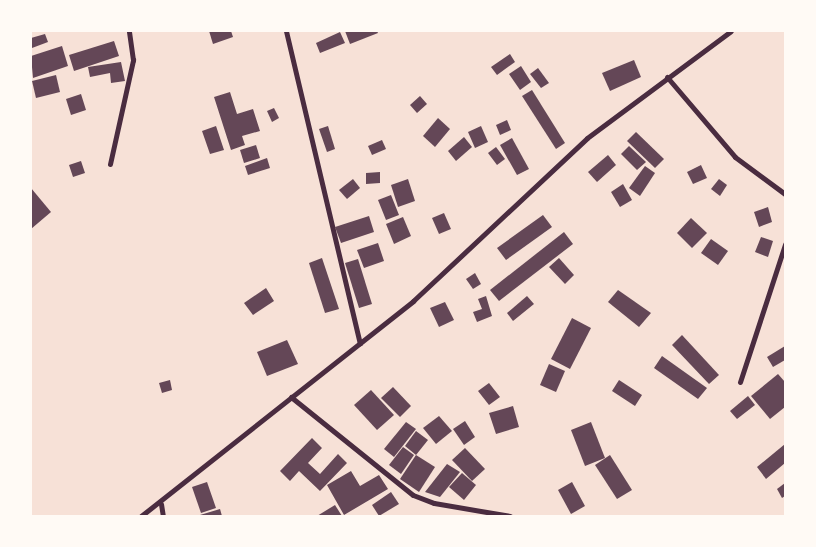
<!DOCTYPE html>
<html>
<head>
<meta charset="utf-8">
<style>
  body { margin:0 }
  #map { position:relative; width:816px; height:547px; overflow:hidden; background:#f7e1d7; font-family:Karla,sans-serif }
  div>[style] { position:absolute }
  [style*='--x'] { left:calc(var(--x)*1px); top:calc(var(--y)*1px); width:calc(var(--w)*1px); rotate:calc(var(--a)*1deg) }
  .building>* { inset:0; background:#644757 }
  .minor>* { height:5px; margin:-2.5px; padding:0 2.5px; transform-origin:2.5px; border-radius:2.5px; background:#4a2c40 }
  span { translate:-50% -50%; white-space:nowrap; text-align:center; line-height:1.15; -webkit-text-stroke:5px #fffaf5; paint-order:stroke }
  .frame { position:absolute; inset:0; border:32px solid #fffaf5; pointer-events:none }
</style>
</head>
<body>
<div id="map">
  <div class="building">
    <div style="clip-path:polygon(209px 31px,231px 31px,233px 37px,213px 44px)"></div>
    <div style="clip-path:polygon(345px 31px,377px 31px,378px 33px,350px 44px)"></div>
    <div style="clip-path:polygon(340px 32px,345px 43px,320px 53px,316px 43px)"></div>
    <div style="clip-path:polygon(45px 34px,48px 42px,32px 48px,31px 38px)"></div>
    <div style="clip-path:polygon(114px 41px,119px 56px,74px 71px,69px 55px)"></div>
    <div style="clip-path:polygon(62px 46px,68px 66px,33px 78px,31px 56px)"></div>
    <div style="clip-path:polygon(510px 54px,515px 62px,497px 75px,491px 67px)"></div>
    <div style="clip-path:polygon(634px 60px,641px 77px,610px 91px,602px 73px)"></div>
    <div style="clip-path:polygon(121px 62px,125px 81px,111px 83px,110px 73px,90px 77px,88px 67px)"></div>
    <div style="clip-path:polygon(521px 66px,531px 82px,520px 90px,509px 74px)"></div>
    <div style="clip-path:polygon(538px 68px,549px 83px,541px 88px,530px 74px)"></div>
    <div style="clip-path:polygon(56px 75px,60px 92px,36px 98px,32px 81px)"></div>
    <div style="clip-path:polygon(532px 90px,565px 143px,556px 149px,522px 96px)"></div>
    <div style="clip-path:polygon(230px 92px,237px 114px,253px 109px,260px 131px,242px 136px,245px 145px,231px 150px,214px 97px)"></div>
    <div style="clip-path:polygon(81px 94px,86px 110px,71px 115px,66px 99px)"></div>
    <div style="clip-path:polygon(420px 96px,427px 104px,417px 113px,410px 105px)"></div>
    <div style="clip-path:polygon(274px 108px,279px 118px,272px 122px,267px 111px)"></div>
    <div style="clip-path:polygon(438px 118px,450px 129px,435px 147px,423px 136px)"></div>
    <div style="clip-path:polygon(507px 120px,511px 130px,500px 135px,496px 125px)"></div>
    <div style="clip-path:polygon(216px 126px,224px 150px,210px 154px,202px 131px)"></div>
    <div style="clip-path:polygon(328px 126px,335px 149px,327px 152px,319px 129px)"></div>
    <div style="clip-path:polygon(481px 126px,488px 142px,475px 148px,468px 132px)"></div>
    <div style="clip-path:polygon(636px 132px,664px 159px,655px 168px,627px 141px)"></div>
    <div style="clip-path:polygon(464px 137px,472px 147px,456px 161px,448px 151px)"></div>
    <div style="clip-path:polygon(512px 138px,529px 169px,517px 175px,500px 145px)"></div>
    <div style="clip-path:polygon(382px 140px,386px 149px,372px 155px,368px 146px)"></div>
    <div style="clip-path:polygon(256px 145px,260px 158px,244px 163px,240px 150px)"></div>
    <div style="clip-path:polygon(629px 146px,646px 162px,637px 170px,621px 154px)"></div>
    <div style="clip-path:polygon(496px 147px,505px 159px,497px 165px,488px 153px)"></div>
    <div style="clip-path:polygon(608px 155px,616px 165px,597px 182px,588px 172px)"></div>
    <div style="clip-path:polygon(267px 158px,270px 168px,248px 175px,245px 166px)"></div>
    <div style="clip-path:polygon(81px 161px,85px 173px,73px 177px,69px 165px)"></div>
    <div style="clip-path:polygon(701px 165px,707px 178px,693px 184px,687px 172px)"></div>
    <div style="clip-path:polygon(645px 166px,655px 173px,640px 196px,629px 188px)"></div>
    <div style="clip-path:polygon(380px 172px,380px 183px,366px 184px,366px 173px)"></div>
    <div style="clip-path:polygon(353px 179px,360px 188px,347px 199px,339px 190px)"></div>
    <div style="clip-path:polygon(408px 179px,415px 201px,398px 207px,391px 185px)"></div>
    <div style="clip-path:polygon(719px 179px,727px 185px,720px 196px,711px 189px)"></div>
    <div style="clip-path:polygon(623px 184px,632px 200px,620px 207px,611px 192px)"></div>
    <div style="clip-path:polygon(31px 188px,51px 212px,31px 229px)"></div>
    <div style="clip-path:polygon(391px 195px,399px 215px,386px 220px,378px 200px)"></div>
    <div style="clip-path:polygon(768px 207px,772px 222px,759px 227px,754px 212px)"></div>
    <div style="clip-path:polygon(444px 213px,451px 229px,439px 234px,432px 218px)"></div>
    <div style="clip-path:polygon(543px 215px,552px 227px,506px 260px,497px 248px)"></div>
    <div style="clip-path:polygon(369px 216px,374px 232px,341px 243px,335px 227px)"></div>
    <div style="clip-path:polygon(403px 217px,411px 236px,394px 244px,386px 224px)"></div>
    <div style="clip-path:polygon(691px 218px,707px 233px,692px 248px,677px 233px)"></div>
    <div style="clip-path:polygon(564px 232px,573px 244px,499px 301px,490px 290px)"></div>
    <div style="clip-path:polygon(761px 237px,773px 241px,768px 257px,755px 252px)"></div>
    <div style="clip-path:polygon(711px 239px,728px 251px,718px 265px,701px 253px)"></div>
    <div style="clip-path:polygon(378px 243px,384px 261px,364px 268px,357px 250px)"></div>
    <div style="clip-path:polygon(322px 258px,339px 309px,325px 313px,309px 263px)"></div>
    <div style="clip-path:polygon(559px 258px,574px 275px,565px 284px,549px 267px)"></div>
    <div style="clip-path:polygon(358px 259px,372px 304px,359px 308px,345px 263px)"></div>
    <div style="clip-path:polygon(475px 273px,481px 284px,473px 289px,466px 279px)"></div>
    <div style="clip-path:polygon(266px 288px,274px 301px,253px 315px,244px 303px)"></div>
    <div style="clip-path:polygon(618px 290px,651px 313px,639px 327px,608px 302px)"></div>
    <div style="clip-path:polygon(486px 296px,492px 316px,477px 322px,473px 312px,482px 309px,478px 299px)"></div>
    <div style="clip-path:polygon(527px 296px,534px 304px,513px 321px,507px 313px)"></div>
    <div style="clip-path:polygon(445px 302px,454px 320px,439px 327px,430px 308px)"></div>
    <div style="clip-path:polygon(572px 318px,591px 328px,570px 369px,551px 359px)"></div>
    <div style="clip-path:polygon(682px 335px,719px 375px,709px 384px,672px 345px)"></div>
    <div style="clip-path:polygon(287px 340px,298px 364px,267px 376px,257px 352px)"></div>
    <div style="clip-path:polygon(785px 346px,785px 360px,773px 367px,767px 357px)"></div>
    <div style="clip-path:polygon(662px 356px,707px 388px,698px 399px,654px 368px)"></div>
    <div style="clip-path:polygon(549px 364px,565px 371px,556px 392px,540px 385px)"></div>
    <div style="clip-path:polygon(778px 374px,785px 382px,785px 407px,770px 419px,751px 396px)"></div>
    <div style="clip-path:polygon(170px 380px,172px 390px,162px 393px,159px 383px)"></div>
    <div style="clip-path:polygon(619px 380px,642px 395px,635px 406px,612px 391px)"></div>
    <div style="clip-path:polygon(489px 383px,500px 397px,489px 405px,478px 391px)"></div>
    <div style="clip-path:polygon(393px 387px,411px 406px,400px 417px,381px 398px)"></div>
    <div style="clip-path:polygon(371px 390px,394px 415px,377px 430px,354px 405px)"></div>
    <div style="clip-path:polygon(748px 396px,755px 405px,737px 419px,730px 411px)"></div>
    <div style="clip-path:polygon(513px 406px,519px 427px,496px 434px,489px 413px)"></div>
    <div style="clip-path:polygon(439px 416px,452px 431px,436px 444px,423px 428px)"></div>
    <div style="clip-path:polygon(465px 421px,475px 437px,464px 445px,453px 429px)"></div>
    <div style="clip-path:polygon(406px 422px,416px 429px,394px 457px,384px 449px)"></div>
    <div style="clip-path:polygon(591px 422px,605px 458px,585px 466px,571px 430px)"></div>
    <div style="clip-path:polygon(416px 431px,428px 440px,416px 455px,405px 446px)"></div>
    <div style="clip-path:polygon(312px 438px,322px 448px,308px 463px,320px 474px,338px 454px,347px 463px,320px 491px,299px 471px,290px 481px,280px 471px)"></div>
    <div style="clip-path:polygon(785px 444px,785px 463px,766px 479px,757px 467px)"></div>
    <div style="clip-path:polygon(403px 447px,414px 455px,401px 474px,389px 465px)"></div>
    <div style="clip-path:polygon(465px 448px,485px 469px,472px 481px,452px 460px)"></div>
    <div style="clip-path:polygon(416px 455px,435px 467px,419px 492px,400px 479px)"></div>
    <div style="clip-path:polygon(610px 455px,632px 490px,617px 499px,595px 465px)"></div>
    <div style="clip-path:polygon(447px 464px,460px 472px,440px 497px,425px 492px)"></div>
    <div style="clip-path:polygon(351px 471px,360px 486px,379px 475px,388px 489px,344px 515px,327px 485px)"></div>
    <div style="clip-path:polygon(462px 473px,476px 485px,464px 500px,449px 487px)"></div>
    <div style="clip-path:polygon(207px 482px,216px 508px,201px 513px,192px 487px)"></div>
    <div style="clip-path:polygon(572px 482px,585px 506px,571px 514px,558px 490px)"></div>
    <div style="clip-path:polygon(785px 483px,785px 496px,782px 498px,777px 489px)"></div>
    <div style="clip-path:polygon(391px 492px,399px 504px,379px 516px,372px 505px)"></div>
    <div style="clip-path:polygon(335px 505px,342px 516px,317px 516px)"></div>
    <div style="clip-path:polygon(220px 509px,222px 516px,200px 516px,200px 515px)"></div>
  </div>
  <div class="minor">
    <div style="--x:286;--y:31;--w:321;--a:76.7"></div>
    <div style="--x:667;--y:77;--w:105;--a:49.6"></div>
    <div style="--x:735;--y:157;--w:62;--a:36.5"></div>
    <div style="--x:110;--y:164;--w:107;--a:-77.5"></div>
    <div style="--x:133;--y:60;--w:29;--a:-98"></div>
    <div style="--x:740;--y:382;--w:145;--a:-71.9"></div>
    <div style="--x:291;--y:397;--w:156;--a:38.8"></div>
    <div style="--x:413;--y:495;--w:22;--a:21"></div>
    <div style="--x:434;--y:503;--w:77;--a:9.7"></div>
    <div style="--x:161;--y:504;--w:12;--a:81"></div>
    <div style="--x:141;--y:516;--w:347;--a:-38.3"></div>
    <div style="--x:413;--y:301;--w:238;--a:-43.1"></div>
    <div style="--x:587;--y:138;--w:179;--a:-36.6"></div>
  </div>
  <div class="frame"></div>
</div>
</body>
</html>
